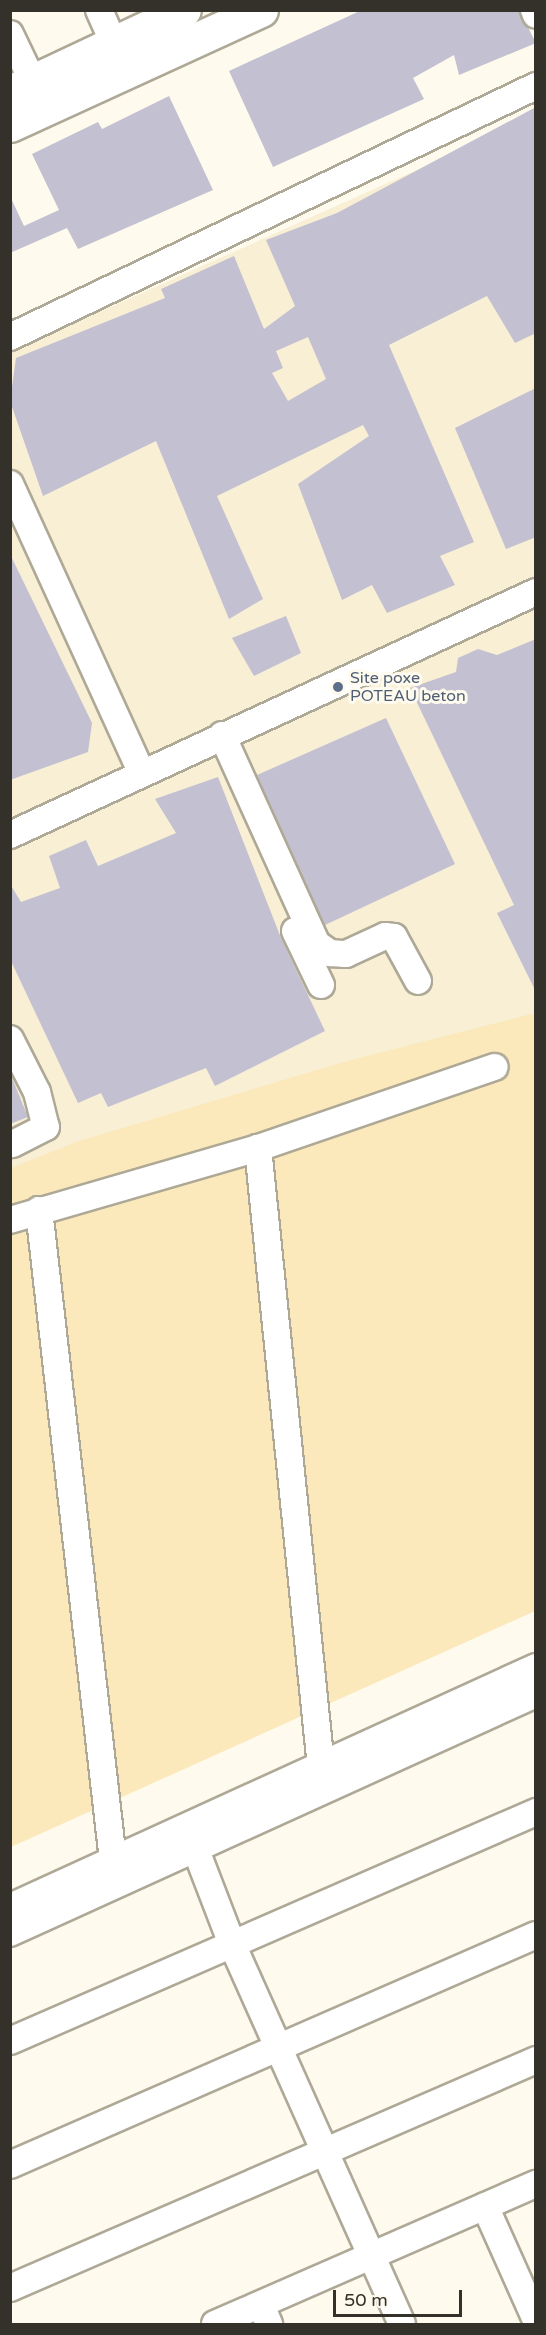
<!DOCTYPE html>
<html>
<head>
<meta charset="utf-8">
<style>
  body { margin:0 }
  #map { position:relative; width:546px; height:2335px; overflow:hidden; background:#fefaee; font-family:"Varela Round",sans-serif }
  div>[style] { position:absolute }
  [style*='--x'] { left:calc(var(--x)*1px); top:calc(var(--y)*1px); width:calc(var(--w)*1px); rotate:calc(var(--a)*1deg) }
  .built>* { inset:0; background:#f8efd4 }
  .green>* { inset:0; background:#fbe9bb }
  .building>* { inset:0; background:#c3c0d2 }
  .roads { filter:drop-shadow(2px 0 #aea896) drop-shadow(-2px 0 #aea896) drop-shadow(0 2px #aea896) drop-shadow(0 -2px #aea896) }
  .minor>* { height:26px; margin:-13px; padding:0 13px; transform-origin:13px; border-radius:13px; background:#fff }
  .major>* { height:33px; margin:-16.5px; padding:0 16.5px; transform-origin:16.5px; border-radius:16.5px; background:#fff }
  .dots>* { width:16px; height:16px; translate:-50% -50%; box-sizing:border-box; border:3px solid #fefaee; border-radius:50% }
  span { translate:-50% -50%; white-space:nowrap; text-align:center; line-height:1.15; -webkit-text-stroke:6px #fefaee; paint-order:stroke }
  .service-label { font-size:16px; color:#4e5e75 }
  .left { translate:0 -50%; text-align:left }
  .frame { position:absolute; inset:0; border:12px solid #34312a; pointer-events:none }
  .scale { position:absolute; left:333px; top:2290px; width:129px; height:27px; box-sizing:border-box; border:3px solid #34312a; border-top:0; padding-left:8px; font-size:18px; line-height:21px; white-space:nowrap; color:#34312a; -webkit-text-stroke:4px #fefaee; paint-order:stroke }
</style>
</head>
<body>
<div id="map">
  <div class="built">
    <div style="clip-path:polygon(535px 117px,535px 1032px,11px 1192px,10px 352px)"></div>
  </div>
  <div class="green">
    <div style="clip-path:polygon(535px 1013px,535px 1611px,11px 1847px,11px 1168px,79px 1141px,347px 1061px)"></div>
  </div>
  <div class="building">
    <div style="clip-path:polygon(362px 10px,519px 10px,536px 43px,459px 75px,454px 55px,413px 78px,424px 99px,273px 167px,229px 71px)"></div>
    <div style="clip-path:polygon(169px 96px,213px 190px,78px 249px,67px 228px,10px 253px,10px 196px,24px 226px,59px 210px,32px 154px,98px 122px,102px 129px)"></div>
    <div style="clip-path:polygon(evenodd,536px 107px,536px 333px,515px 343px,487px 296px,389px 345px,474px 542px,440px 556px,455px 585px,387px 613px,372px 585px,342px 600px,298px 484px,369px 436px,363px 425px,217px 496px,263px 599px,229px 619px,156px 441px,43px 496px,10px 401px,16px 358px,165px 298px,161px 289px,234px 256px,264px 329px,295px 306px,266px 240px,337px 213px,536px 107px,308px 337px,326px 379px,288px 401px,272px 373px,283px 368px,276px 351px,308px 337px)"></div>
    <div style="clip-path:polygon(536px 388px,536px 537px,506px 549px,455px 428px)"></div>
    <div style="clip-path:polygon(10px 554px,92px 723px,88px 752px,10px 780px)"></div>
    <div style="clip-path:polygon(286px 616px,301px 653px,254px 676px,232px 638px)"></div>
    <div style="clip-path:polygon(536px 639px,536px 992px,497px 913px,514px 905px,410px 688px,456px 672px,458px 658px,478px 649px,497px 655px)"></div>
    <div style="clip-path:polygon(386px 718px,455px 864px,325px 925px,257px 775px)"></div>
    <div style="clip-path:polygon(218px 777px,281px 938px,325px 1031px,215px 1086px,206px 1068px,108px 1107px,101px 1093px,78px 1103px,10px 959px,10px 884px,21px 902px,60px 888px,49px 856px,86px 840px,98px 866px,176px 833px,155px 799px)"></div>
    <div style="clip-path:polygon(10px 1073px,28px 1117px,10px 1124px)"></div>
  </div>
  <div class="roads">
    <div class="minor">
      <div style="--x:99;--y:10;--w:37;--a:66"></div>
      <div style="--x:534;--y:10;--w:5;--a:68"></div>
      <div style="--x:10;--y:34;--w:53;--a:64.4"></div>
      <div style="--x:10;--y:337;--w:583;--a:-25.51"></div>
      <div style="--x:10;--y:484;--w:316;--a:65.5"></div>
      <div style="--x:222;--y:735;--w:230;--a:65.6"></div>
      <div style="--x:317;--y:944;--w:16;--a:35"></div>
      <div style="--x:330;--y:953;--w:16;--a:4"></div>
      <div style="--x:346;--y:954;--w:43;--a:-24.8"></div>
      <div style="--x:385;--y:936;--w:9;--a:6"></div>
      <div style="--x:394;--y:937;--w:50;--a:61.4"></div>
      <div style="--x:10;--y:835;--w:579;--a:-24.8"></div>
      <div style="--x:295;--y:931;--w:60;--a:64.3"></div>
      <div style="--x:10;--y:1039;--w:59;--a:63"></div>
      <div style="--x:37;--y:1092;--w:36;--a:76"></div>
      <div style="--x:46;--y:1127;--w:38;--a:153"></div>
      <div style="--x:258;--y:1148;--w:622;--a:84.19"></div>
      <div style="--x:39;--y:1210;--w:655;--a:83.51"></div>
      <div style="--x:10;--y:1220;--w:258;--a:-16.2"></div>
      <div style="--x:258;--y:1148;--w:250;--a:-18.9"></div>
      <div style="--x:189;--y:1832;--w:120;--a:69"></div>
      <div style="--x:232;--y:1944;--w:416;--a:65.9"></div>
      <div style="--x:10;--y:1907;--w:578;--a:-24.53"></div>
      <div style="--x:10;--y:1933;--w:578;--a:-24.44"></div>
      <div style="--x:10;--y:2041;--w:574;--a:-23.53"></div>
      <div style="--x:10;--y:2165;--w:574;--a:-23.62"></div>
      <div style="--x:485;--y:2206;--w:125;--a:65.9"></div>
      <div style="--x:10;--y:2288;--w:573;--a:-23.43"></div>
      <div style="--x:261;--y:2305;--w:21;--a:67"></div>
      <div style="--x:215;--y:2324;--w:350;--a:-23.6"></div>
    </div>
    <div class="major">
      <div style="--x:10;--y:92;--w:192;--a:-25.2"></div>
      <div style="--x:10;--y:125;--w:276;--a:-24.6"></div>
    </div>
  </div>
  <div class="dots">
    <div style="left:338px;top:687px;background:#5c6f8a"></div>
  </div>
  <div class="service-label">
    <span class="left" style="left:350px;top:687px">Site poxe<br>POTEAU beton</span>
  </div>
  <div class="frame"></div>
  <div class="scale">50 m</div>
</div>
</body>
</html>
